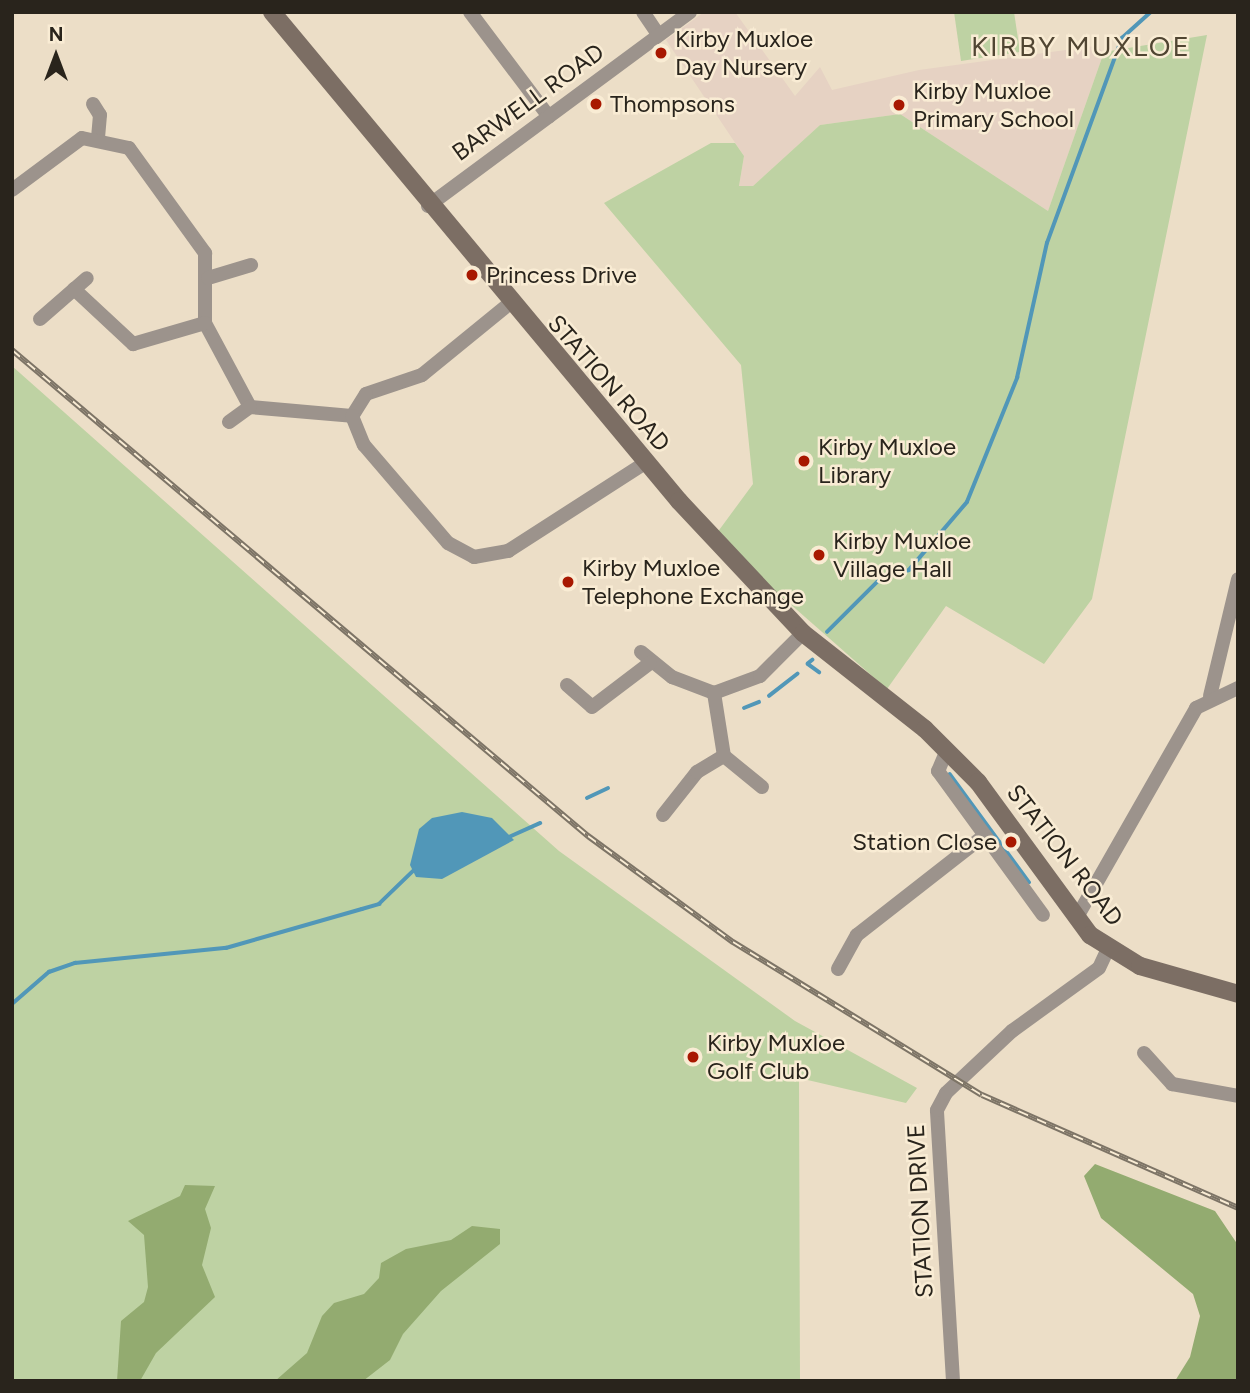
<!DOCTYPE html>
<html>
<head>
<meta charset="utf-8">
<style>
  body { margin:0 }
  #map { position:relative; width:1250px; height:1393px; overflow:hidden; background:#ecdec7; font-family:Figtree,sans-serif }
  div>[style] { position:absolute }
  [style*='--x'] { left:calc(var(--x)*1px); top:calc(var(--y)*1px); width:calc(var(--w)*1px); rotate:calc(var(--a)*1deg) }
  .education>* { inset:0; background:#e6d2c3 }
  .green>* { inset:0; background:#bed2a3 }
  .forest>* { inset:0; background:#93ab70 }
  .water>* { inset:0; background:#5197b8 }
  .stream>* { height:3.5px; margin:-1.75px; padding:0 1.75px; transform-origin:1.75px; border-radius:1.75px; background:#5197b8 }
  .street>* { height:14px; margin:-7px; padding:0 7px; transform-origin:7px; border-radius:7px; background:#9c938c }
  .secondary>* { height:18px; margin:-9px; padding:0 9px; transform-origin:9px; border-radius:9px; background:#7c6e64 }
  .rail>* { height:6px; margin-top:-3px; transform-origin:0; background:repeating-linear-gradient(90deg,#f9ecd4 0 10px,#7d7466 0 20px); box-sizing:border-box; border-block:2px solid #7d7466 }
  .dots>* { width:19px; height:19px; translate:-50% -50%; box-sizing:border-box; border:4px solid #f9ecd4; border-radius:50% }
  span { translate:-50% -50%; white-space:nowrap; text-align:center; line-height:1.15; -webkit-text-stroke:5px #f9ecd4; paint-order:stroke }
  .poi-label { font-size:24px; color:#29241c }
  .left { translate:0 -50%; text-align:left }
  .right { translate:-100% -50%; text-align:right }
  .street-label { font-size:24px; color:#29241c }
  .quarter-label { font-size:28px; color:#504532; letter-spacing:2px }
  .frame { position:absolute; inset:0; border:14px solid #29241c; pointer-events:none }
  .north { position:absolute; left:21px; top:21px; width:70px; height:70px; -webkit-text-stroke:5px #f9ecd4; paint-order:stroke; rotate:0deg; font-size:19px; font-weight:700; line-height:28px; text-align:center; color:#29241c }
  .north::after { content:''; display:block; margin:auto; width:24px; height:32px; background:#29241c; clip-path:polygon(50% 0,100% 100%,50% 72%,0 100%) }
</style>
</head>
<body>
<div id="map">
  <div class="education">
    <div style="clip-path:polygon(704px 12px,735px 12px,795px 96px,820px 67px,832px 90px,919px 70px,1095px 46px,1104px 52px,1048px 211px,900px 114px,820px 125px,753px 186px,739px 187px,744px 156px,666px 40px)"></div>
  </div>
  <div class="green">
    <div style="clip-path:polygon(954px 12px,1014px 12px,1020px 52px,961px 61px)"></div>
    <div style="clip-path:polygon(1207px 35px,1092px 599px,1044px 664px,946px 606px,887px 689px,714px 537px,753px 484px,741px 365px,604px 203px,711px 143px,735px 143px,744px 156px,739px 186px,753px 186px,820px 125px,900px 114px,1048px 211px,1104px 52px)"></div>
    <div style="clip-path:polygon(12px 366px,559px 851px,795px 1021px,917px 1088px,906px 1103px,799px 1078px,800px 1381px,12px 1381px)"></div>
  </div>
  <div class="forest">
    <div style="clip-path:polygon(1095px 1164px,1215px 1211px,1238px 1245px,1238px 1381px,1175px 1381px,1190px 1357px,1200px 1316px,1193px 1294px,1101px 1218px,1084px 1176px)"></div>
    <div style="clip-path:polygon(185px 1185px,215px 1186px,205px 1209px,211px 1228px,202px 1265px,215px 1297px,156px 1353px,140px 1381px,117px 1381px,121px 1321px,144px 1302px,148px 1287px,144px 1235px,128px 1221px,180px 1196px)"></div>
    <div style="clip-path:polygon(472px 1226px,500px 1229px,500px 1244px,441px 1291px,403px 1334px,390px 1360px,363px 1381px,275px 1381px,307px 1353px,322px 1316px,334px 1303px,364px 1294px,379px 1278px,381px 1263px,406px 1249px,451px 1240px)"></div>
  </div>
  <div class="water">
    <div style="clip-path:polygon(462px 812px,492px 818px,514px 840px,442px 879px,416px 877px,410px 865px,419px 829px,432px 818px)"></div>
  </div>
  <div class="stream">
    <div style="--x:827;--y:632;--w:75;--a:-45"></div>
    <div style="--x:880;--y:579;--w:30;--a:-17"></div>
    <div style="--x:909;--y:570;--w:89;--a:-49.5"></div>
    <div style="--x:967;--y:502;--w:134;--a:-68"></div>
    <div style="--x:1017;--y:378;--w:138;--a:-77.5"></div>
    <div style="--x:1047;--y:243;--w:218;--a:-69.9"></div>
    <div style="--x:1122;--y:38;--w:39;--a:-42"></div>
    <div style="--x:813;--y:660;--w:6;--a:141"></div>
    <div style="--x:808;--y:664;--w:14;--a:36"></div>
    <div style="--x:769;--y:696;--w:36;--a:-38"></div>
    <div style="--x:744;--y:708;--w:16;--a:-22"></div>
    <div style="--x:950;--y:774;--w:134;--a:53.8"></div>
    <div style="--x:587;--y:798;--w:23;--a:-25"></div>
    <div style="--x:509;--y:837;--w:34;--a:-24"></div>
    <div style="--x:12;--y:1004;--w:49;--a:-40.9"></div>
    <div style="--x:49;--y:972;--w:28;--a:-19"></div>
    <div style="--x:75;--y:963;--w:152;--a:-5.7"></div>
    <div style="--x:226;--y:948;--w:141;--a:-16"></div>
    <div style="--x:362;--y:909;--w:18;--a:-16"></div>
    <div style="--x:379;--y:904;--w:47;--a:-44.1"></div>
  </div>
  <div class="street">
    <div style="--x:470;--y:12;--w:131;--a:53"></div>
    <div style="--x:643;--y:12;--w:27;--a:56"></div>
    <div style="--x:93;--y:104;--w:13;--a:58"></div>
    <div style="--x:100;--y:115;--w:23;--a:95"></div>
    <div style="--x:12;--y:190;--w:87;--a:-36.6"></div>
    <div style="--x:82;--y:138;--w:48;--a:12"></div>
    <div style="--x:129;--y:148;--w:130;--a:54.1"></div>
    <div style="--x:205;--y:253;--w:70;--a:90"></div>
    <div style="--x:205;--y:323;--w:95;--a:61.8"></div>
    <div style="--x:250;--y:407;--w:102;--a:5"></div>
    <div style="--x:428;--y:206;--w:326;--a:-36.5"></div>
    <div style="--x:208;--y:278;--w:45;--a:-16.8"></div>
    <div style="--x:74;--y:289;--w:81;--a:43"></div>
    <div style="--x:133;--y:344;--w:75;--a:-16.3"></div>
    <div style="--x:509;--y:304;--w:112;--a:140.8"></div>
    <div style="--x:422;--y:375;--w:59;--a:161.3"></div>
    <div style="--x:366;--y:394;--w:26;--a:122"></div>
    <div style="--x:352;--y:416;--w:31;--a:68"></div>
    <div style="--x:364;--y:445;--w:129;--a:49.4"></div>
    <div style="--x:448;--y:543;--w:30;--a:28"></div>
    <div style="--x:474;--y:557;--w:35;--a:-10"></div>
    <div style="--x:508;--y:551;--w:163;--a:-32.7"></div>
    <div style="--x:40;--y:319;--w:62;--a:-41.1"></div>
    <div style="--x:229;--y:422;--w:26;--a:-36"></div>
    <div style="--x:641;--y:652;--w:40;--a:39"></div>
    <div style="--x:672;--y:677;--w:45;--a:20.9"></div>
    <div style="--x:714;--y:693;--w:49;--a:-20.3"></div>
    <div style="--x:760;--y:676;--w:61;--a:-45"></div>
    <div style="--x:567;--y:685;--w:33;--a:41"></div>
    <div style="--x:592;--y:707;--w:73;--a:-37.2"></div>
    <div style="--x:1210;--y:696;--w:120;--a:-76.5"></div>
    <div style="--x:947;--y:750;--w:23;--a:113"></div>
    <div style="--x:938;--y:771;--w:178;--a:53.9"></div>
    <div style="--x:724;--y:756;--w:49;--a:39.2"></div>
    <div style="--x:663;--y:815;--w:55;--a:-51.7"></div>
    <div style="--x:697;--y:772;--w:31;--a:-31"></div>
    <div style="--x:724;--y:756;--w:64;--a:-99"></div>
    <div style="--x:1077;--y:917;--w:241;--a:-60.3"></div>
    <div style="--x:1196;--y:708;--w:47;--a:-25.5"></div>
    <div style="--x:838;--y:969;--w:39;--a:-61"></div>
    <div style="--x:857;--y:935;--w:162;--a:-38"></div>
    <div style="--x:1144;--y:1053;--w:42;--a:47.9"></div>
    <div style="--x:1172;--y:1084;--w:67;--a:10.3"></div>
    <div style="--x:953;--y:1381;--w:271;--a:-93.4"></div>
    <div style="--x:937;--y:1110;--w:19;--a:-62"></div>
    <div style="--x:946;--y:1093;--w:91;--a:-43.2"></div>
    <div style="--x:1012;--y:1031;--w:107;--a:-35.9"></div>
    <div style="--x:1099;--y:968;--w:21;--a:-65"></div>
  </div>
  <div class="secondary">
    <div style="--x:272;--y:12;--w:636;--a:50.23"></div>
    <div style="--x:679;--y:501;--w:181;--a:46.8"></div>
    <div style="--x:803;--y:633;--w:155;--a:38.2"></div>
    <div style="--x:925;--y:729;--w:75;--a:45"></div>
    <div style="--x:978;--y:782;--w:190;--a:53.8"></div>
    <div style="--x:1090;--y:935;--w:59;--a:31.8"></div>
    <div style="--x:1140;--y:966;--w:102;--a:15.9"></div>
  </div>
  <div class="rail">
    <div style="--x:12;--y:350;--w:754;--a:40.16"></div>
    <div style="--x:588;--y:836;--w:180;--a:36.2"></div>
    <div style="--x:733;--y:942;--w:292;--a:31.6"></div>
    <div style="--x:982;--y:1095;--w:280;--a:23.8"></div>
  </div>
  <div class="dots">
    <div style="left:661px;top:53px;background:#a81800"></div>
    <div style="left:596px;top:104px;background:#a81800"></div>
    <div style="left:899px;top:105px;background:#a81800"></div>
    <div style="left:472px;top:275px;background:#a81800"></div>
    <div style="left:804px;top:461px;background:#a81800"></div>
    <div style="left:819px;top:555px;background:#a81800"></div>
    <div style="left:568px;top:582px;background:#a81800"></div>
    <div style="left:1011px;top:842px;background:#a81800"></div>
    <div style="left:693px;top:1057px;background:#a81800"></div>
  </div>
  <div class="poi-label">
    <span class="left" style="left:675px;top:53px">Kirby Muxloe<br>Day Nursery</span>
    <span class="left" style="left:913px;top:105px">Kirby Muxloe<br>Primary School</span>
    <span class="left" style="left:610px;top:104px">Thompsons</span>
    <span class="left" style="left:486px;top:275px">Princess Drive</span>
    <span class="left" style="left:818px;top:461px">Kirby Muxloe<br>Library</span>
    <span class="left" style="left:833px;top:555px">Kirby Muxloe<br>Village Hall</span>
    <span class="left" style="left:582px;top:582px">Kirby Muxloe<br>Telephone Exchange</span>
    <span class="right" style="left:997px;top:842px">Station Close</span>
    <span class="left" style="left:707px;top:1057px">Kirby Muxloe<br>Golf Club</span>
  </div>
  <div class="street-label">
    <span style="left:528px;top:102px;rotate:-36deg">BARWELL ROAD</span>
    <span style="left:609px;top:383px;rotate:49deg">STATION ROAD</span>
    <span style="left:1065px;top:855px;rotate:52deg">STATION ROAD</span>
    <span style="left:920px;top:1211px;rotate:-93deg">STATION DRIVE</span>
  </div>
  <div class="quarter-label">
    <span style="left:1081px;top:46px">KIRBY MUXLOE</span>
  </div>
  <div class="frame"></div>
  <div class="north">N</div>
</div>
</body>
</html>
